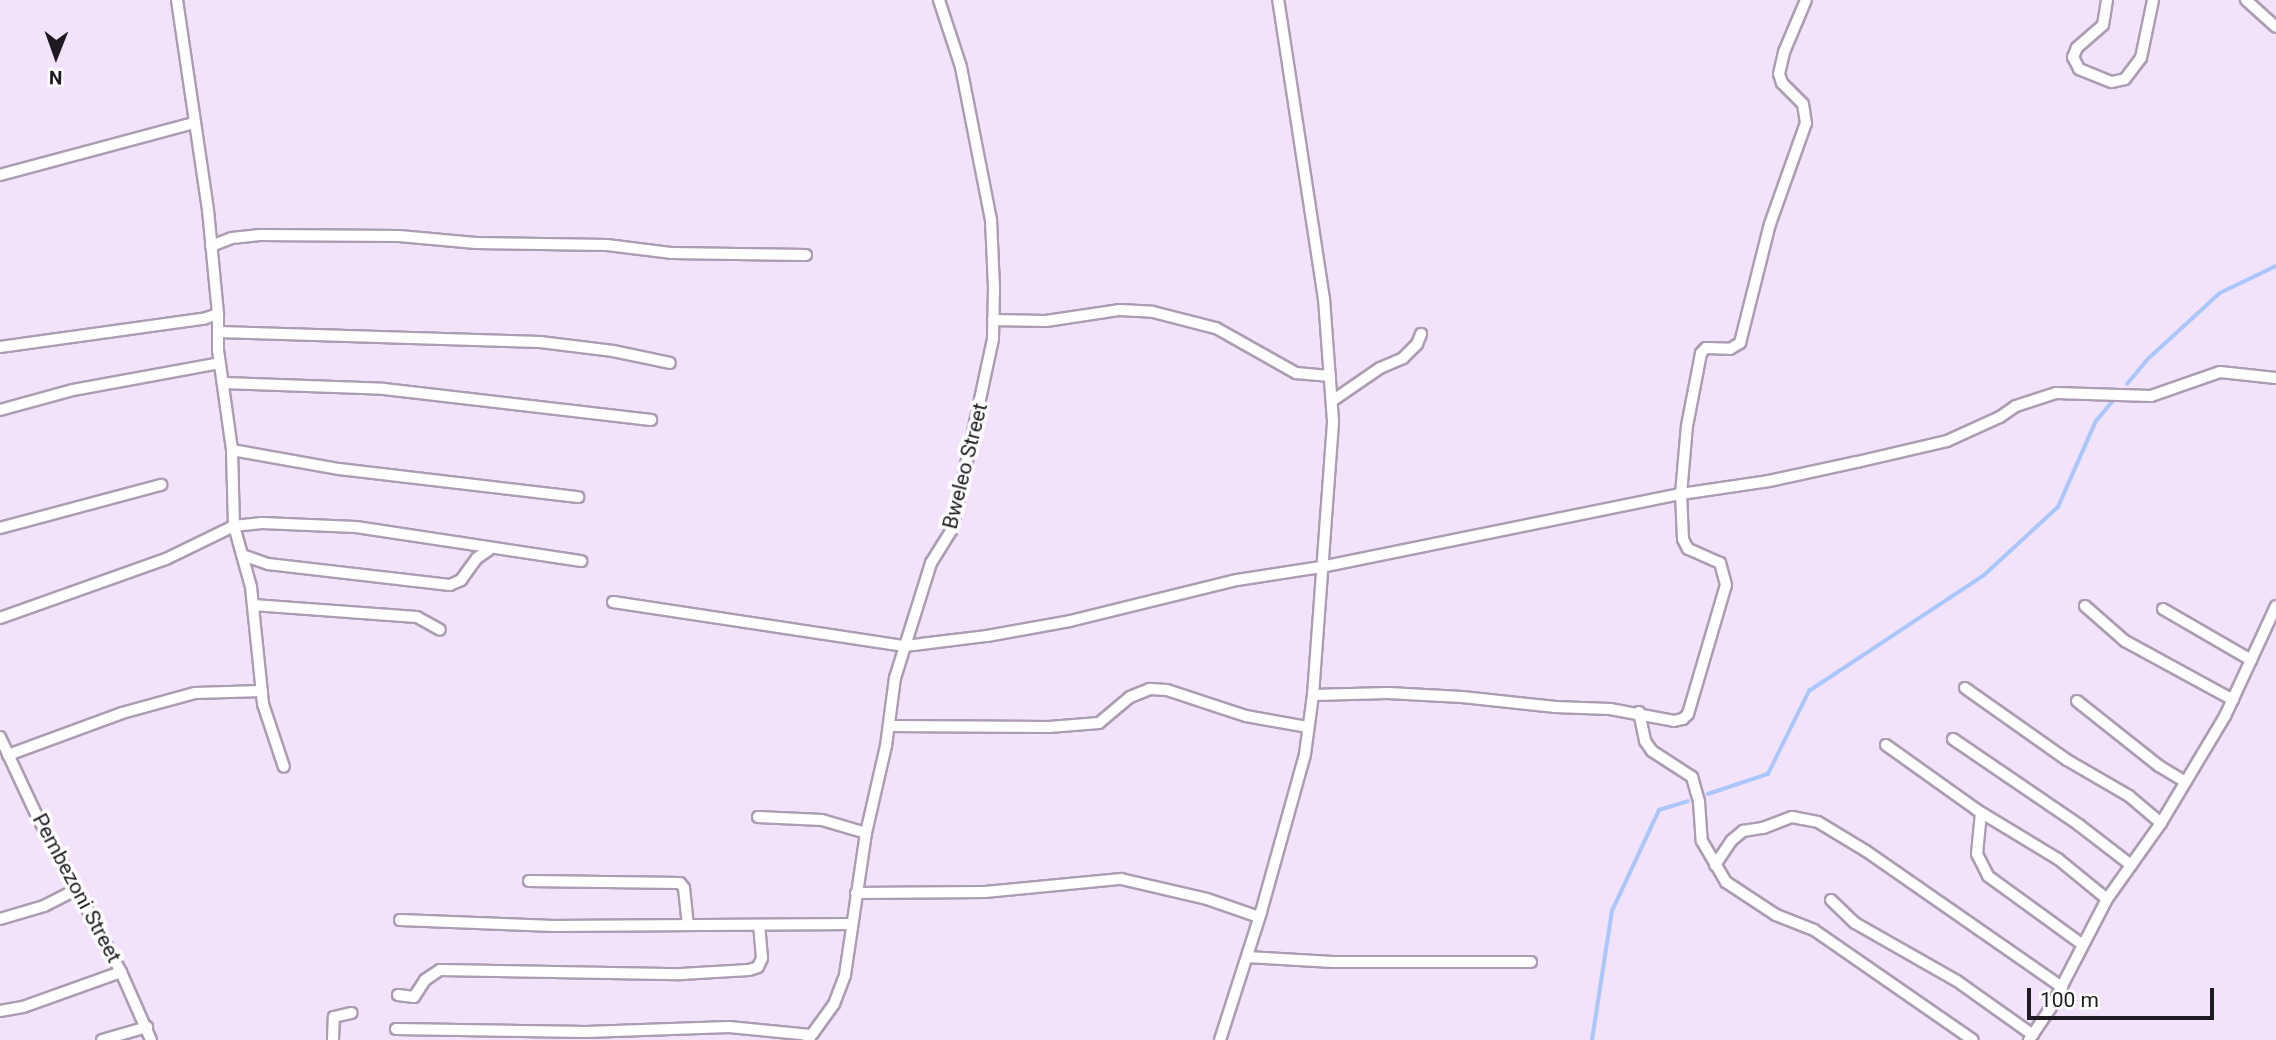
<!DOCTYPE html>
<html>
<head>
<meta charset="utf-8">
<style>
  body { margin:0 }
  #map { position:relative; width:2276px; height:1040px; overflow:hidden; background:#f3e3fa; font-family:Roboto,sans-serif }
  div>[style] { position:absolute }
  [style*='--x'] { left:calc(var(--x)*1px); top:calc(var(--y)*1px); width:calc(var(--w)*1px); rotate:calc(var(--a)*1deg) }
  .stream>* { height:3.5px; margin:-1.75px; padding:0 1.75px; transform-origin:1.75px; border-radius:1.75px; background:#aac6fe }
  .roads { filter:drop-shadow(2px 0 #ac9db2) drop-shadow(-2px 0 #ac9db2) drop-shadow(0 2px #ac9db2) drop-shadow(0 -2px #ac9db2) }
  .minor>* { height:10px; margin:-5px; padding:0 5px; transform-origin:5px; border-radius:5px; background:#fff }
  span { translate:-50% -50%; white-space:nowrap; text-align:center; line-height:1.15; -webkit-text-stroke:7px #fff; paint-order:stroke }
  .street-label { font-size:21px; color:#1f1a22 }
  .north { position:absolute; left:21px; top:21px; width:70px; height:70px; -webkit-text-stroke:5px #fff; paint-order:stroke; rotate:181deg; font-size:19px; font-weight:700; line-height:28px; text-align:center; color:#1f1a22 }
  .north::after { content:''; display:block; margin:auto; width:24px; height:32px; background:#1f1a22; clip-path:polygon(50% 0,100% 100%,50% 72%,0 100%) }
  .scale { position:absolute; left:2027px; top:988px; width:187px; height:32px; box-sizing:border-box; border:4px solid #1f1a22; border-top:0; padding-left:9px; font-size:21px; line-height:24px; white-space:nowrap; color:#1f1a22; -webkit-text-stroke:5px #fff; paint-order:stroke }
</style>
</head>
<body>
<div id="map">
  <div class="stream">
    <div style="--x:2127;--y:384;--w:34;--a:-50"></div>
    <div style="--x:2149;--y:358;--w:96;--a:-42.5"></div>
    <div style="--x:2220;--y:293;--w:62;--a:-25.7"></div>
    <div style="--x:1708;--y:794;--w:63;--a:-18.4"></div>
    <div style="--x:1768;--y:774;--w:93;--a:-63.7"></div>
    <div style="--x:1809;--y:691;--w:209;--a:-33.5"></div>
    <div style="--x:1983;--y:576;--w:102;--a:-42.6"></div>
    <div style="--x:2058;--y:507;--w:94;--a:-66.2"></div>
    <div style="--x:2096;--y:421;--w:25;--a:-50"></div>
    <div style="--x:1592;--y:1040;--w:131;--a:-81.2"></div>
    <div style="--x:1612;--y:911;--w:111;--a:-65"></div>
    <div style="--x:1659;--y:810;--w:30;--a:-17"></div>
  </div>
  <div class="roads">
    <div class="minor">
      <div style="--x:177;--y:0;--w:212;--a:81.6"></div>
      <div style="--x:208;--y:210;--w:104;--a:84.5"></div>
      <div style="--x:218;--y:314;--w:36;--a:90"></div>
      <div style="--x:218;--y:350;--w:101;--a:82"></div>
      <div style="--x:232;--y:450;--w:76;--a:88.5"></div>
      <div style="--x:234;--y:526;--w:63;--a:74.4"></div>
      <div style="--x:251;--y:587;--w:118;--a:84.1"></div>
      <div style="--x:263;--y:704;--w:66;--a:71.6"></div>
      <div style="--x:2107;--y:0;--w:25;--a:99"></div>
      <div style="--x:2103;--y:25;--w:35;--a:139"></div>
      <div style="--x:2077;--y:48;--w:10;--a:114"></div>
      <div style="--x:2073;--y:57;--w:13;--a:63"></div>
      <div style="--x:2079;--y:69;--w:35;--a:22"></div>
      <div style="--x:2112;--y:82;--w:13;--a:-13"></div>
      <div style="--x:2125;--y:79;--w:26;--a:-53"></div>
      <div style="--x:2141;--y:58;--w:59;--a:-78.3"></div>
      <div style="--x:2246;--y:0;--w:40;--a:42"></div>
      <div style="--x:0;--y:175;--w:201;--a:-15"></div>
      <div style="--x:211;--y:246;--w:22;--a:-21"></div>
      <div style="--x:232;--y:238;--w:28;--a:-6"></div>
      <div style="--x:260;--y:235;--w:139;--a:0.4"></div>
      <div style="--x:399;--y:236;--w:77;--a:5.2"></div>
      <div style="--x:476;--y:243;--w:131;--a:0.9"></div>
      <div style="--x:607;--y:245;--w:64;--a:7.1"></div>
      <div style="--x:671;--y:253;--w:135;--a:0.8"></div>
      <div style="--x:993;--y:320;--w:53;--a:1.1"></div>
      <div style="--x:1046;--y:321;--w:75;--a:-8.5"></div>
      <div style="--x:1120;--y:310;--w:33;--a:3"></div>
      <div style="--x:1153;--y:312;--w:65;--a:14.3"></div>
      <div style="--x:1216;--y:328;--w:92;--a:29.4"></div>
      <div style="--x:1296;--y:373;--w:34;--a:5"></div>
      <div style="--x:219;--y:332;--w:321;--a:1.8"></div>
      <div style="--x:540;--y:342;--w:74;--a:7"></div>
      <div style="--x:613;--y:351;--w:58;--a:11.9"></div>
      <div style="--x:0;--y:347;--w:205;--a:-7.9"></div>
      <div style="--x:203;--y:319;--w:16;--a:-18"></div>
      <div style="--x:224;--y:383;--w:160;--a:2.1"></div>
      <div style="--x:384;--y:389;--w:269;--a:6.6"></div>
      <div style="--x:1332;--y:401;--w:58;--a:-34.5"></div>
      <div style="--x:1380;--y:368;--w:25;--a:-23"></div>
      <div style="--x:1403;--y:358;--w:20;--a:-45"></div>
      <div style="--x:1417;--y:344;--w:11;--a:-68"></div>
      <div style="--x:0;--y:410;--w:76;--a:-15.3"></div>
      <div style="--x:73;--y:390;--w:149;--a:-10.4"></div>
      <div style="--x:232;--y:450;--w:109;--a:10.1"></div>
      <div style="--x:339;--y:469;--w:241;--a:6.7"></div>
      <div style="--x:0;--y:528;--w:167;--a:-15"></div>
      <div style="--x:242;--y:555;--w:28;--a:19"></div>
      <div style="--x:268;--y:564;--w:183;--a:6.6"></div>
      <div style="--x:450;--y:585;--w:12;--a:-24"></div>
      <div style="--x:461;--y:580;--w:27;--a:-54"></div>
      <div style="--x:477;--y:558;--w:14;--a:-34"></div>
      <div style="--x:613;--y:602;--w:295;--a:8.6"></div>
      <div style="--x:905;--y:646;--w:83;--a:-7"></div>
      <div style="--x:987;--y:636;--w:84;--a:-10.2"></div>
      <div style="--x:1070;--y:621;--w:172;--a:-13.8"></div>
      <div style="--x:1237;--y:580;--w:85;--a:-8.8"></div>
      <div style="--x:1321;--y:567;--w:367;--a:-11.5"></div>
      <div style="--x:1681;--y:494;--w:89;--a:-8.4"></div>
      <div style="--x:1769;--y:481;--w:90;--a:-12.2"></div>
      <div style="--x:1857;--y:462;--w:92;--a:-13.1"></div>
      <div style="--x:1947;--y:441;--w:58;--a:-24.4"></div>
      <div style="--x:2000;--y:417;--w:19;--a:-35"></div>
      <div style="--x:2016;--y:406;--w:42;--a:-18"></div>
      <div style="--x:2056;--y:393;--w:95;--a:1.8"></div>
      <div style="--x:2151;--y:396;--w:73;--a:-19.2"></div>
      <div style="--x:2220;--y:372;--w:56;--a:6.1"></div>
      <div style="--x:253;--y:605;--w:164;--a:4.2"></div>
      <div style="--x:417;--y:617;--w:26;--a:29"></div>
      <div style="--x:2085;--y:606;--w:53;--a:41.2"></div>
      <div style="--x:2125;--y:641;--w:123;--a:28.6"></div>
      <div style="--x:2163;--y:609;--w:102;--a:30.1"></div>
      <div style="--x:0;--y:618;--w:176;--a:-19.6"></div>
      <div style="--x:166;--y:559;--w:76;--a:-25.9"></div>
      <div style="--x:234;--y:526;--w:28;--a:-6"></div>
      <div style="--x:262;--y:523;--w:94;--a:2.4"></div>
      <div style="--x:356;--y:527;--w:228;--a:8.6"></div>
      <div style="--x:1965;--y:688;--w:125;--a:35.2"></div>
      <div style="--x:2067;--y:760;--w:72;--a:30.1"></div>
      <div style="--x:2129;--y:796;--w:42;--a:40.2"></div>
      <div style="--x:1313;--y:695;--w:75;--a:-1.5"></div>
      <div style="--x:1388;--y:693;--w:74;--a:3.1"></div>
      <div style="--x:1462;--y:697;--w:94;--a:6.1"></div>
      <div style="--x:1555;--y:707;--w:55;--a:2.1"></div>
      <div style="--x:1610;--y:709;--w:65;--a:10.6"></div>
      <div style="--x:1674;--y:721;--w:9;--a:-13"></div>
      <div style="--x:1683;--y:719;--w:7;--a:-45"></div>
      <div style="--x:1688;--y:714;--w:134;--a:-73.6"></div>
      <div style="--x:1726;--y:585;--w:23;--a:-105"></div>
      <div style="--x:1720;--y:563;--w:35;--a:-156"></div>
      <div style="--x:1688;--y:549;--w:11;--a:-117"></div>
      <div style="--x:1683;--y:539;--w:45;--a:-92.5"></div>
      <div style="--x:1681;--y:494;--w:68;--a:-85"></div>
      <div style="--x:1687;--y:426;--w:74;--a:-79.1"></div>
      <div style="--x:1701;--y:353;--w:7;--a:-45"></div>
      <div style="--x:1706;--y:348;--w:24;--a:2"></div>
      <div style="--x:1730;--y:349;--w:12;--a:-31"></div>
      <div style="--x:1740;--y:343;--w:123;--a:-75.9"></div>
      <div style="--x:1770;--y:224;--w:107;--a:-70.4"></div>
      <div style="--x:1806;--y:123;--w:19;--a:-99"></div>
      <div style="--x:1803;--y:104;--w:30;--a:-135"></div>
      <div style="--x:1782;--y:83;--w:9;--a:-108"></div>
      <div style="--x:1779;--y:74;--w:23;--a:-77"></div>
      <div style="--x:1784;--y:52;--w:56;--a:-67.1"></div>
      <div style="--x:2077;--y:701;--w:105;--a:38.4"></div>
      <div style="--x:2159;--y:766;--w:31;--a:31"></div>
      <div style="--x:1639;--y:712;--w:30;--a:78"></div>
      <div style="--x:1645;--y:741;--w:12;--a:55"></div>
      <div style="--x:1652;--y:751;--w:48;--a:33"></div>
      <div style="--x:1692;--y:777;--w:26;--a:74"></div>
      <div style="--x:1699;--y:802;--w:39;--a:86"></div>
      <div style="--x:1702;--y:841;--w:48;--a:59.7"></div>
      <div style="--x:1726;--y:882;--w:60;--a:33.4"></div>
      <div style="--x:1776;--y:915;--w:41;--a:21.5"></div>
      <div style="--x:1814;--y:930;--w:193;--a:34.7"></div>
      <div style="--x:889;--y:726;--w:160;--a:0.4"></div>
      <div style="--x:1049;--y:727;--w:50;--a:-4.6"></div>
      <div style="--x:1099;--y:723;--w:40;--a:-40"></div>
      <div style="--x:1130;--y:697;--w:22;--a:-22"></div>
      <div style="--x:1150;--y:689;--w:17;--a:3"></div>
      <div style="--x:1167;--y:690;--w:83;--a:18.2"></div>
      <div style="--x:1246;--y:716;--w:63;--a:10.1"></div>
      <div style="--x:0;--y:737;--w:87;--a:64.9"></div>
      <div style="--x:37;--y:816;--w:177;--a:61.7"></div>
      <div style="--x:121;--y:972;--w:74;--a:66.2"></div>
      <div style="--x:1953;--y:739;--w:153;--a:34.3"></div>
      <div style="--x:2079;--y:825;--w:66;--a:37.6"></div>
      <div style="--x:1886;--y:745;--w:112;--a:35.5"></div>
      <div style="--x:1977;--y:810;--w:95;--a:31.2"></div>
      <div style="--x:2058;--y:859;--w:63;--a:39.2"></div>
      <div style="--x:8;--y:755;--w:121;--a:-20.2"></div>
      <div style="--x:122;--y:713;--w:76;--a:-15.3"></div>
      <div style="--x:195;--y:693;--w:67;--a:-1.7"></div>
      <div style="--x:1981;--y:813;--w:41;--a:95.6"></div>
      <div style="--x:1977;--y:854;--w:25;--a:63"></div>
      <div style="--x:1988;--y:876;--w:117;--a:36"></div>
      <div style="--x:758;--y:817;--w:64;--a:2.7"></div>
      <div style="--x:822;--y:820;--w:46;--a:16.5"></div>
      <div style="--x:1715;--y:865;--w:29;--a:-56"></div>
      <div style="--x:1731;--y:841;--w:16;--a:-40"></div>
      <div style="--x:1743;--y:831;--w:20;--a:-9"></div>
      <div style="--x:1763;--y:828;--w:31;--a:-21"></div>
      <div style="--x:1792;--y:817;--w:26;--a:11"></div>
      <div style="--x:1818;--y:822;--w:56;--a:31.1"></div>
      <div style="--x:1866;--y:851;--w:239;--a:34.8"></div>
      <div style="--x:529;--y:881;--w:151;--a:0.8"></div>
      <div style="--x:680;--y:883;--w:6;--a:51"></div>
      <div style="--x:684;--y:888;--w:37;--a:84"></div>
      <div style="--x:856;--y:893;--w:129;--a:-0.4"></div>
      <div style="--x:985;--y:892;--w:137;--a:-5.5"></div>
      <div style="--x:1121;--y:879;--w:88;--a:13.1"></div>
      <div style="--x:1207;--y:899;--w:55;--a:19.1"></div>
      <div style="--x:1831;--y:900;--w:33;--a:44"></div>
      <div style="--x:1855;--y:923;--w:117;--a:29.6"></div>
      <div style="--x:1957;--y:981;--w:93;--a:35.4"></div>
      <div style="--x:0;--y:919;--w:46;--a:-16.5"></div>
      <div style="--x:44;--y:906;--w:37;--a:-27"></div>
      <div style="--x:400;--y:920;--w:154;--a:2.2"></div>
      <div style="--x:554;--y:926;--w:297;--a:-0.4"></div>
      <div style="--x:1247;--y:957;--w:86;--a:3.3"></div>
      <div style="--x:1333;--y:962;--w:198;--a:0"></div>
      <div style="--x:398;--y:995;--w:16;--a:7"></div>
      <div style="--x:414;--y:997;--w:20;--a:-57"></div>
      <div style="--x:425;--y:980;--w:18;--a:-34"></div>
      <div style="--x:440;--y:970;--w:241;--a:1"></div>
      <div style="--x:681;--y:974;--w:68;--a:-3.4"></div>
      <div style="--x:749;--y:970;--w:9;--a:-18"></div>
      <div style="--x:758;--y:967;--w:10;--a:-66"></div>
      <div style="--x:762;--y:958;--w:33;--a:-95"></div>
      <div style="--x:0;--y:1011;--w:23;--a:-10"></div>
      <div style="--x:23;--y:1007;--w:104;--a:-19.7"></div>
      <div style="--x:396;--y:1029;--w:190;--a:0.9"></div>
      <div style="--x:586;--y:1032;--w:143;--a:-2"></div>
      <div style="--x:729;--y:1027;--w:82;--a:5.6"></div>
      <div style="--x:102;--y:1040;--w:47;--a:-16.1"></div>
      <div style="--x:333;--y:1040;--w:23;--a:-88"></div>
      <div style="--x:334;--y:1017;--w:18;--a:-13"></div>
      <div style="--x:808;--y:1040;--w:44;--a:-54.2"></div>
      <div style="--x:834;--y:1004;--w:31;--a:-69"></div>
      <div style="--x:845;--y:975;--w:144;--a:-81.6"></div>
      <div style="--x:866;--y:833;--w:89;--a:-77.1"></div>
      <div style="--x:886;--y:746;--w:69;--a:-82.5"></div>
      <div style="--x:895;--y:678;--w:121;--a:-72.6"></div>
      <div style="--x:931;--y:563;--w:39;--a:-58"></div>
      <div style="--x:952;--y:530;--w:195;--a:-77.9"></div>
      <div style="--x:993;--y:339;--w:51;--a:-88.9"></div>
      <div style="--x:994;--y:288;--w:68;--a:-92.5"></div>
      <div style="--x:991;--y:220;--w:156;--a:-101.1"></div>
      <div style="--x:961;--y:67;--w:71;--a:-108.2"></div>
      <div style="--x:1220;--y:1040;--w:134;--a:-72.2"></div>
      <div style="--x:1261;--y:912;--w:164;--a:-74.4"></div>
      <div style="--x:1305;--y:754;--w:60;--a:-82.3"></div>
      <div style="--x:1313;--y:695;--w:275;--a:-85.8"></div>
      <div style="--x:1333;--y:421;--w:122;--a:-94.2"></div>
      <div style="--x:1324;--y:299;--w:303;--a:-98.7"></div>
      <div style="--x:2029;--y:1040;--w:37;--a:-56"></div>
      <div style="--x:2050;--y:1009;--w:124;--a:-62.6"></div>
      <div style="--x:2107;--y:899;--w:93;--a:-54.6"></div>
      <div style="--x:2161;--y:823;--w:125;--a:-59.1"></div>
      <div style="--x:2225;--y:716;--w:121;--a:-65.1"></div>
    </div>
  </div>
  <div class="street-label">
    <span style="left:965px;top:466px;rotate:-76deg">Bweleo Street</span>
    <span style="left:77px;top:888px;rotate:62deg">Pembezoni Street</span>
  </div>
  <div class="north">N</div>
  <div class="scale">100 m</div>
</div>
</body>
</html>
